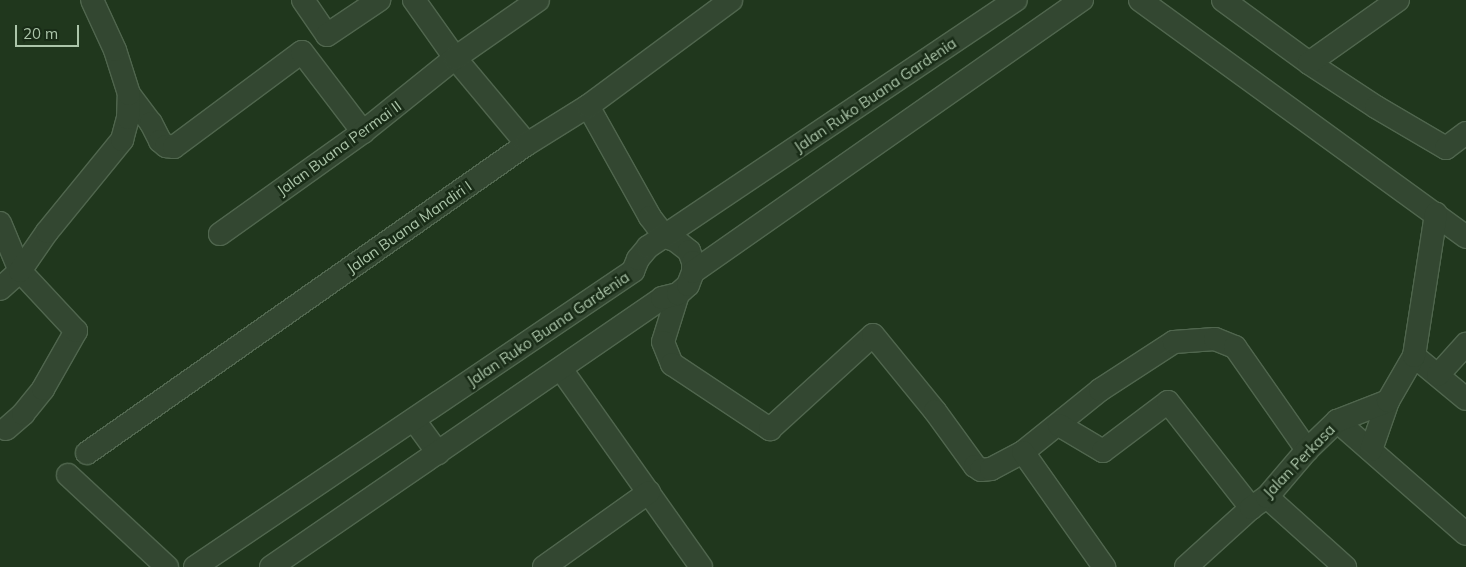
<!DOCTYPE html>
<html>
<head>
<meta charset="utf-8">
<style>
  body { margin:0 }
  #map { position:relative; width:1466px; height:567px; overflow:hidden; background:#20371d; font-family:Mulish,sans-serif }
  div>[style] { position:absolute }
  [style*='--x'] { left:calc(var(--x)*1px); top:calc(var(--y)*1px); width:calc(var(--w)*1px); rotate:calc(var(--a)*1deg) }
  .roads { filter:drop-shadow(1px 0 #50664e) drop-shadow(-1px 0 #50664e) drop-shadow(0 1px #50664e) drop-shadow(0 -1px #50664e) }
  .minor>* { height:22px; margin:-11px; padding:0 11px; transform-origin:11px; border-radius:11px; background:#334731 }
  span { translate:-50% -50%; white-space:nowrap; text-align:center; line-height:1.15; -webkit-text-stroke:5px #192c17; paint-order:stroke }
  .street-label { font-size:15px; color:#acc5aa }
  .scale { position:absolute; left:15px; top:25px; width:64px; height:22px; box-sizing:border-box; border:2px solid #acc5aa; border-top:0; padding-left:6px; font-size:15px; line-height:18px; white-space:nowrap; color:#acc5aa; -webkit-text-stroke:4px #192c17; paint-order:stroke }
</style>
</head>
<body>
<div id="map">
  <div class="roads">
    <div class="minor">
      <div style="--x:303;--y:0;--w:42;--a:55.6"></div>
      <div style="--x:327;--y:35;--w:63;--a:-33.9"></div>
      <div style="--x:414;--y:0;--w:71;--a:54.7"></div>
      <div style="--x:455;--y:58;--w:112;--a:50.1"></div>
      <div style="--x:1140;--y:0;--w:403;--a:36"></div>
      <div style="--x:1223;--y:0;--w:107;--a:36.2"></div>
      <div style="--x:1309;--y:63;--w:80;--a:33.3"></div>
      <div style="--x:1376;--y:107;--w:81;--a:30.4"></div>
      <div style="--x:1446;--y:148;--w:25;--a:-37"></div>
      <div style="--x:1309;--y:63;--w:109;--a:-35.3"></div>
      <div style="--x:129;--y:94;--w:36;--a:53"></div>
      <div style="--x:151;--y:123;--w:20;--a:63"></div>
      <div style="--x:160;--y:141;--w:8;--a:40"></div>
      <div style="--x:166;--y:146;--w:8;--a:7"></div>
      <div style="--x:174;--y:147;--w:159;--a:-36.6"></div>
      <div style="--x:302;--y:52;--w:101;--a:52.7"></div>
      <div style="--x:588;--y:106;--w:127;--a:60.8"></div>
      <div style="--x:650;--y:217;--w:25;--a:53"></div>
      <div style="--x:665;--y:237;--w:10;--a:17"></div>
      <div style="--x:675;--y:240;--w:18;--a:38"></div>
      <div style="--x:689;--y:251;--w:12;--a:70"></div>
      <div style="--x:693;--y:262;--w:10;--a:90"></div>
      <div style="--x:0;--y:223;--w:52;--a:67.4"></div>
      <div style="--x:20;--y:271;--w:27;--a:138"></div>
      <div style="--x:220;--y:234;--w:176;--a:-35.5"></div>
      <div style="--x:363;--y:132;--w:118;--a:-38.8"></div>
      <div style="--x:455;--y:58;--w:101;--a:-34.9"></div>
      <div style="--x:678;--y:294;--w:50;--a:107.4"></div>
      <div style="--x:663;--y:342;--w:24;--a:68"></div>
      <div style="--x:672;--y:364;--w:118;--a:33.6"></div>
      <div style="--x:770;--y:429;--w:139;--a:-42.4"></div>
      <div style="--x:873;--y:335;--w:98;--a:50.8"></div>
      <div style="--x:935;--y:411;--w:68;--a:54"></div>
      <div style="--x:975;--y:466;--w:7;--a:34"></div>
      <div style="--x:981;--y:470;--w:10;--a:-6"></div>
      <div style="--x:991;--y:469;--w:36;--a:-28"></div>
      <div style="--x:1023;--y:452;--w:99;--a:-38.8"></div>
      <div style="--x:1100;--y:390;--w:88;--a:-33"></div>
      <div style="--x:1174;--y:342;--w:41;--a:-4.2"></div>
      <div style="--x:1215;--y:339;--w:22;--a:22"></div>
      <div style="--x:1235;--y:347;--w:126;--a:55"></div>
      <div style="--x:1414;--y:356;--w:67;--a:39.6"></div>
      <div style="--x:561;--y:369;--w:242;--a:54.7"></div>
      <div style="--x:1438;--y:375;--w:42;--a:-47.9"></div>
      <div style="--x:414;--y:420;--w:41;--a:54"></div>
      <div style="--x:1337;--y:421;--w:171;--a:41.2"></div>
      <div style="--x:1059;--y:425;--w:51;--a:30.6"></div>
      <div style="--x:1103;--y:451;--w:81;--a:-37"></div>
      <div style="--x:1168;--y:402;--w:135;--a:51.9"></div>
      <div style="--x:6;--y:429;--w:23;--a:-41"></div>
      <div style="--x:23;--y:414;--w:32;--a:-51"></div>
      <div style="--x:43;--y:389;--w:67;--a:-60.4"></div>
      <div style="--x:76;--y:331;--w:82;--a:-133"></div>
      <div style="--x:20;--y:271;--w:47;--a:-55.3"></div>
      <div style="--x:47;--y:232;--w:119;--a:-50.8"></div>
      <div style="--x:122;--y:140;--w:23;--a:-75"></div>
      <div style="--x:128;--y:118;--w:24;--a:-88"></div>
      <div style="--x:129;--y:94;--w:46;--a:-107.7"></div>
      <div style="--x:115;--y:50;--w:55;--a:-114.7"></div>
      <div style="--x:1371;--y:450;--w:52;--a:-70.9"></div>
      <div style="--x:1023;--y:452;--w:141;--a:54.8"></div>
      <div style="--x:87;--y:453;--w:538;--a:-35.08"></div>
      <div style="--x:527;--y:144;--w:72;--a:-31.9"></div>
      <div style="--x:588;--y:106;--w:178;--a:-36.5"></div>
      <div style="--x:68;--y:475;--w:135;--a:42.9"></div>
      <div style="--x:1267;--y:497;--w:105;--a:41.9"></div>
      <div style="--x:195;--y:567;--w:529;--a:-34.05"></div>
      <div style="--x:633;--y:271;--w:13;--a:-67"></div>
      <div style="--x:638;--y:259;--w:16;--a:-50"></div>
      <div style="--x:648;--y:247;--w:443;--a:-33.9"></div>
      <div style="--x:271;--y:567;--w:475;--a:-34.5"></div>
      <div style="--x:662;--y:298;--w:16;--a:-14"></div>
      <div style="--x:678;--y:294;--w:13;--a:-42"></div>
      <div style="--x:688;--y:285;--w:14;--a:-69"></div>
      <div style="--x:693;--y:272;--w:475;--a:-35"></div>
      <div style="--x:544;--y:567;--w:129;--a:-35.5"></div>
      <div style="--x:1186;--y:567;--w:88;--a:-42.2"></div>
      <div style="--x:1251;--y:508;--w:19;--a:-35"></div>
      <div style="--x:1267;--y:497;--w:62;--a:-49.6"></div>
      <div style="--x:1307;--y:450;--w:42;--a:-44"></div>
      <div style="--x:1337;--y:421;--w:55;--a:-21.4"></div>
      <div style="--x:1388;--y:401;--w:52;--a:-60"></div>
      <div style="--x:1414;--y:356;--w:144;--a:-81.2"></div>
    </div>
  </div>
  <div class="street-label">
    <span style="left:875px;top:95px;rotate:-34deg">Jalan Ruko Buana Gardenia</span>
    <span style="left:339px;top:148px;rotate:-36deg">Jalan Buana Permai II</span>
    <span style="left:409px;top:227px;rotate:-35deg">Jalan Buana Mandiri I</span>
    <span style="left:548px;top:329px;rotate:-34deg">Jalan Ruko Buana Gardenia</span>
    <span style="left:1299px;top:461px;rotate:-46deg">Jalan Perkasa</span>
  </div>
  <div class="scale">20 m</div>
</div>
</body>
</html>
